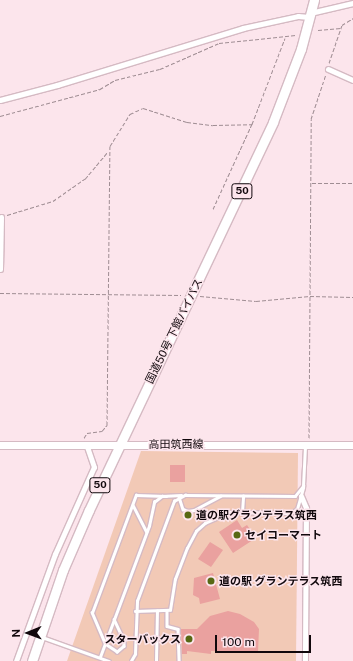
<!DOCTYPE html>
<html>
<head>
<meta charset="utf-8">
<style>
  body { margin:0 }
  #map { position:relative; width:353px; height:661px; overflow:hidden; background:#fce5ec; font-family:"Public Sans","Noto Sans JP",sans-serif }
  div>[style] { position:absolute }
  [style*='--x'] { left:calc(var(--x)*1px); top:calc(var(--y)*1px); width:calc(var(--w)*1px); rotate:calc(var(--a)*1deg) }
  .green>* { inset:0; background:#f2c9b6 }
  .building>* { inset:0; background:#eaa19f }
  .path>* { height:1px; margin-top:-0.5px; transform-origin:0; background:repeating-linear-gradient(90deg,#9f8d93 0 4px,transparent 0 6px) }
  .roads { filter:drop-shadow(1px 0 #d5bac3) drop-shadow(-1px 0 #d5bac3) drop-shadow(0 1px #d5bac3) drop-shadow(0 -1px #d5bac3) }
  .lane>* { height:2.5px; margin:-1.25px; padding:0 1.25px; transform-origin:1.25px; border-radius:1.25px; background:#fff }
  .street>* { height:5px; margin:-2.5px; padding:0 2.5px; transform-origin:2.5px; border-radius:2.5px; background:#fff }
  .secondary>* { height:7px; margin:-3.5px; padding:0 3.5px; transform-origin:3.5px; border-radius:3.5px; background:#fff }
  .highway>* { height:9px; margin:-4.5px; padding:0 4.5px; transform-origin:4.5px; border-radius:4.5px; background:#fff }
  .dots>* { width:11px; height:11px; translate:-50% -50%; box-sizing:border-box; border:2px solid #fce5ec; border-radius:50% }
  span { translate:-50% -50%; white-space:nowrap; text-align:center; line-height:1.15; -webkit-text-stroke:3px #fce5ec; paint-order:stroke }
  .shield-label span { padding:1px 3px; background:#fce5ec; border:1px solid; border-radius:3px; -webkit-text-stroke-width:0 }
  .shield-label { font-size:10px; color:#11080c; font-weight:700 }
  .street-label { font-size:11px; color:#11080c }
  .poi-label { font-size:11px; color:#11080c; font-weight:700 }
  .left { translate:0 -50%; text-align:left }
  .right { translate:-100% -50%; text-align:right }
  .north { position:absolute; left:8px; top:613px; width:40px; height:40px; -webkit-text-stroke:3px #fce5ec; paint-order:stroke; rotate:269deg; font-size:11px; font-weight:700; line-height:16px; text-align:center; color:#11080c }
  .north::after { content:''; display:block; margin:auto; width:14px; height:18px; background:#11080c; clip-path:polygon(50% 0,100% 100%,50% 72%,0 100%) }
  .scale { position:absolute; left:215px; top:635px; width:96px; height:18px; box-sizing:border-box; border:2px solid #11080c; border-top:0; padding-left:5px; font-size:12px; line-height:14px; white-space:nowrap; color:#11080c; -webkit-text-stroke:3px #fce5ec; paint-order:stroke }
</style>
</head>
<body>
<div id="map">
  <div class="green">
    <div style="clip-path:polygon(141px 451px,298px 453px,296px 661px,67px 661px)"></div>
  </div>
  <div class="building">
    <div style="clip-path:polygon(170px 465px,185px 465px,185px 482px,170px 482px)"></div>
    <div style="clip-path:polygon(237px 520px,242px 528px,247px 525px,256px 538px,233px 553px,219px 532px)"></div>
    <div style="clip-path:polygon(210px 542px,223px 550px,211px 567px,198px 559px)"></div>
    <div style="clip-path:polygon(213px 573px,220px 599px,200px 604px,199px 598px,193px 595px,194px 578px)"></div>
    <div style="clip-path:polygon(228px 611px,240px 614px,254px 622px,259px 629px,258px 652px,211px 651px,211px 654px,187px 651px,187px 654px,182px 654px,181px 629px,197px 629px,210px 616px)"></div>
  </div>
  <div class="path">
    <div style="--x:318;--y:30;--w:23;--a:-5"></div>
    <div style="--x:329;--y:63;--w:40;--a:-71.1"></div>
    <div style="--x:342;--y:25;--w:13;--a:-32"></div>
    <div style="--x:0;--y:116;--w:104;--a:-15.1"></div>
    <div style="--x:100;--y:89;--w:17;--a:-31"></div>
    <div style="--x:115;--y:80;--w:46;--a:-13.7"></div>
    <div style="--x:160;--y:69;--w:64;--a:-23.8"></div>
    <div style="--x:219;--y:43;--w:77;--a:-5.9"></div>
    <div style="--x:312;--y:183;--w:41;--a:0"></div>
    <div style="--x:213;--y:209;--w:94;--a:-65.4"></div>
    <div style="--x:252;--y:124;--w:92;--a:-69"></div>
    <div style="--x:7;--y:215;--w:48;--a:-16.9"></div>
    <div style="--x:53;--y:201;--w:39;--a:-35"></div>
    <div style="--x:85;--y:179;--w:35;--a:-50"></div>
    <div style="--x:0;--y:293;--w:181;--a:0.6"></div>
    <div style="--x:200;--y:296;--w:56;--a:5.1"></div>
    <div style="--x:256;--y:301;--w:54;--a:-5.3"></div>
    <div style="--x:310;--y:296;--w:43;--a:1.3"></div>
    <div style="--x:84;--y:438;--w:6;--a:-59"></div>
    <div style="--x:87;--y:433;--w:15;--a:-8"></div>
    <div style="--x:102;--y:431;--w:8;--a:-50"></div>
    <div style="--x:107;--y:425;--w:279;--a:-89.4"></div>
    <div style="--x:110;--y:146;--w:38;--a:-58"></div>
    <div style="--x:130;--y:114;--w:14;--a:-25"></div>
    <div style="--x:143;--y:108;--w:46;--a:17.7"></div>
    <div style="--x:187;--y:122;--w:26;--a:7"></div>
    <div style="--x:213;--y:125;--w:39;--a:-1"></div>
    <div style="--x:309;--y:438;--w:319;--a:-89.6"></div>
    <div style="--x:311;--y:119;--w:47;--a:-71.6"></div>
  </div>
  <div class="roads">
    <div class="lane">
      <div style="--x:179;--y:497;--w:13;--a:72"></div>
      <div style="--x:183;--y:509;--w:5;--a:22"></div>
      <div style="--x:188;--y:511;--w:6;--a:-9"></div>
      <div style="--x:194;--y:510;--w:30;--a:-28"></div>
      <div style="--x:133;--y:505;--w:30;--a:63"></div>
      <div style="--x:242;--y:512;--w:16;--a:-86"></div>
      <div style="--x:135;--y:611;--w:35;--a:-2"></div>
      <div style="--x:170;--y:610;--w:31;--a:-81"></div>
      <div style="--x:175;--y:579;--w:33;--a:-69"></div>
      <div style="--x:187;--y:548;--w:19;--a:-62"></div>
      <div style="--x:196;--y:531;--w:12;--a:-42"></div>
      <div style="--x:205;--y:523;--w:27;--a:-24"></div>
      <div style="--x:230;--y:512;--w:61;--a:0.9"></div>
      <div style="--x:291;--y:513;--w:7;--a:-34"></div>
      <div style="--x:297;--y:509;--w:22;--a:-74"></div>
      <div style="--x:167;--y:611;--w:15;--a:90"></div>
      <div style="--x:167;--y:626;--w:11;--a:15"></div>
      <div style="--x:178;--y:629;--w:32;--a:88"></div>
      <div style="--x:114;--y:619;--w:23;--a:65"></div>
      <div style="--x:124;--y:640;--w:6;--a:90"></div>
      <div style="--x:124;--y:646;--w:9;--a:139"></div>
      <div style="--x:117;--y:652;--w:14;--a:-146"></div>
      <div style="--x:105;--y:644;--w:34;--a:-113"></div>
      <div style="--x:92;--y:613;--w:126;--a:-69.6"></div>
      <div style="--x:136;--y:495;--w:30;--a:2"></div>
      <div style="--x:42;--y:637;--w:71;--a:19.7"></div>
      <div style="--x:100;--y:657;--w:140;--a:-69.5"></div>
      <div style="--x:149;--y:526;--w:25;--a:-78"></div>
      <div style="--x:154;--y:502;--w:10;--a:-37"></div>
      <div style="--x:162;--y:496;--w:19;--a:-3"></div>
      <div style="--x:131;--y:661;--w:8;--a:-60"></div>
      <div style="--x:135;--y:654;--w:53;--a:-87.8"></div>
      <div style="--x:137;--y:601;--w:107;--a:-69.7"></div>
      <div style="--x:174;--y:501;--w:13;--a:-29"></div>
      <div style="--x:185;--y:495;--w:110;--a:0.5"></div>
      <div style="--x:295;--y:496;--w:13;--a:-51"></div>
      <div style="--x:303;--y:486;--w:40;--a:-87.1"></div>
      <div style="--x:156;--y:661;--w:50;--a:-88.9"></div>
    </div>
    <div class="street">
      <div style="--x:310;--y:13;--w:44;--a:-13.1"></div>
      <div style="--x:328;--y:69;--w:27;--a:24"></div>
      <div style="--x:0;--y:100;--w:59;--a:-14.7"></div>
      <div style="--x:57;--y:85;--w:195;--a:-17"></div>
      <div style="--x:243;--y:28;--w:56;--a:-12.3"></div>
      <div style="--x:298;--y:16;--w:11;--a:5"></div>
      <div style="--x:0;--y:269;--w:52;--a:-88.9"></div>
      <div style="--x:301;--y:496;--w:13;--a:67"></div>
      <div style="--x:306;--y:508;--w:153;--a:90.4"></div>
      <div style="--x:16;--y:661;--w:114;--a:-70"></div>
      <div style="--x:55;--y:554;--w:95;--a:-65.9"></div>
      <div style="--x:94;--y:467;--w:24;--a:-109"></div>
    </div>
    <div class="secondary">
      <div style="--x:0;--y:445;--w:353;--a:0"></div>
    </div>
    <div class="highway">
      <div style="--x:32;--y:661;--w:96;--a:-71.2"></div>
      <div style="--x:63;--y:570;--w:65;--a:-66.6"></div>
      <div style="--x:89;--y:510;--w:429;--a:-64.6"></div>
      <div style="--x:273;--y:122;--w:78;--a:-69"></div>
      <div style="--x:301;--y:49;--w:51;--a:-75.1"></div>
    </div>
  </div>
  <div class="dots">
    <div style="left:188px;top:515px;background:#576814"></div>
    <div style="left:237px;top:535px;background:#576814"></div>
    <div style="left:211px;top:581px;background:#576814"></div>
    <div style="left:189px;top:639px;background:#576814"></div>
  </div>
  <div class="shield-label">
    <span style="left:242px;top:191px">50</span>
    <span style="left:100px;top:485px">50</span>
  </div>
  <div class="street-label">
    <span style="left:174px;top:331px;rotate:-64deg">国道50号 下館バイパス</span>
    <span style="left:176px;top:444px">高田筑西線</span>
  </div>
  <div class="poi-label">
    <span class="left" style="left:196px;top:515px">道の駅グランテラス筑西</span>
    <span class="left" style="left:245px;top:535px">セイコーマート</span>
    <span class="left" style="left:219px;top:581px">道の駅 グランテラス筑西</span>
    <span class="right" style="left:181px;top:639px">スターバックス</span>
  </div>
  <div class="north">N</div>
  <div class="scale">100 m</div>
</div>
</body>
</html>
